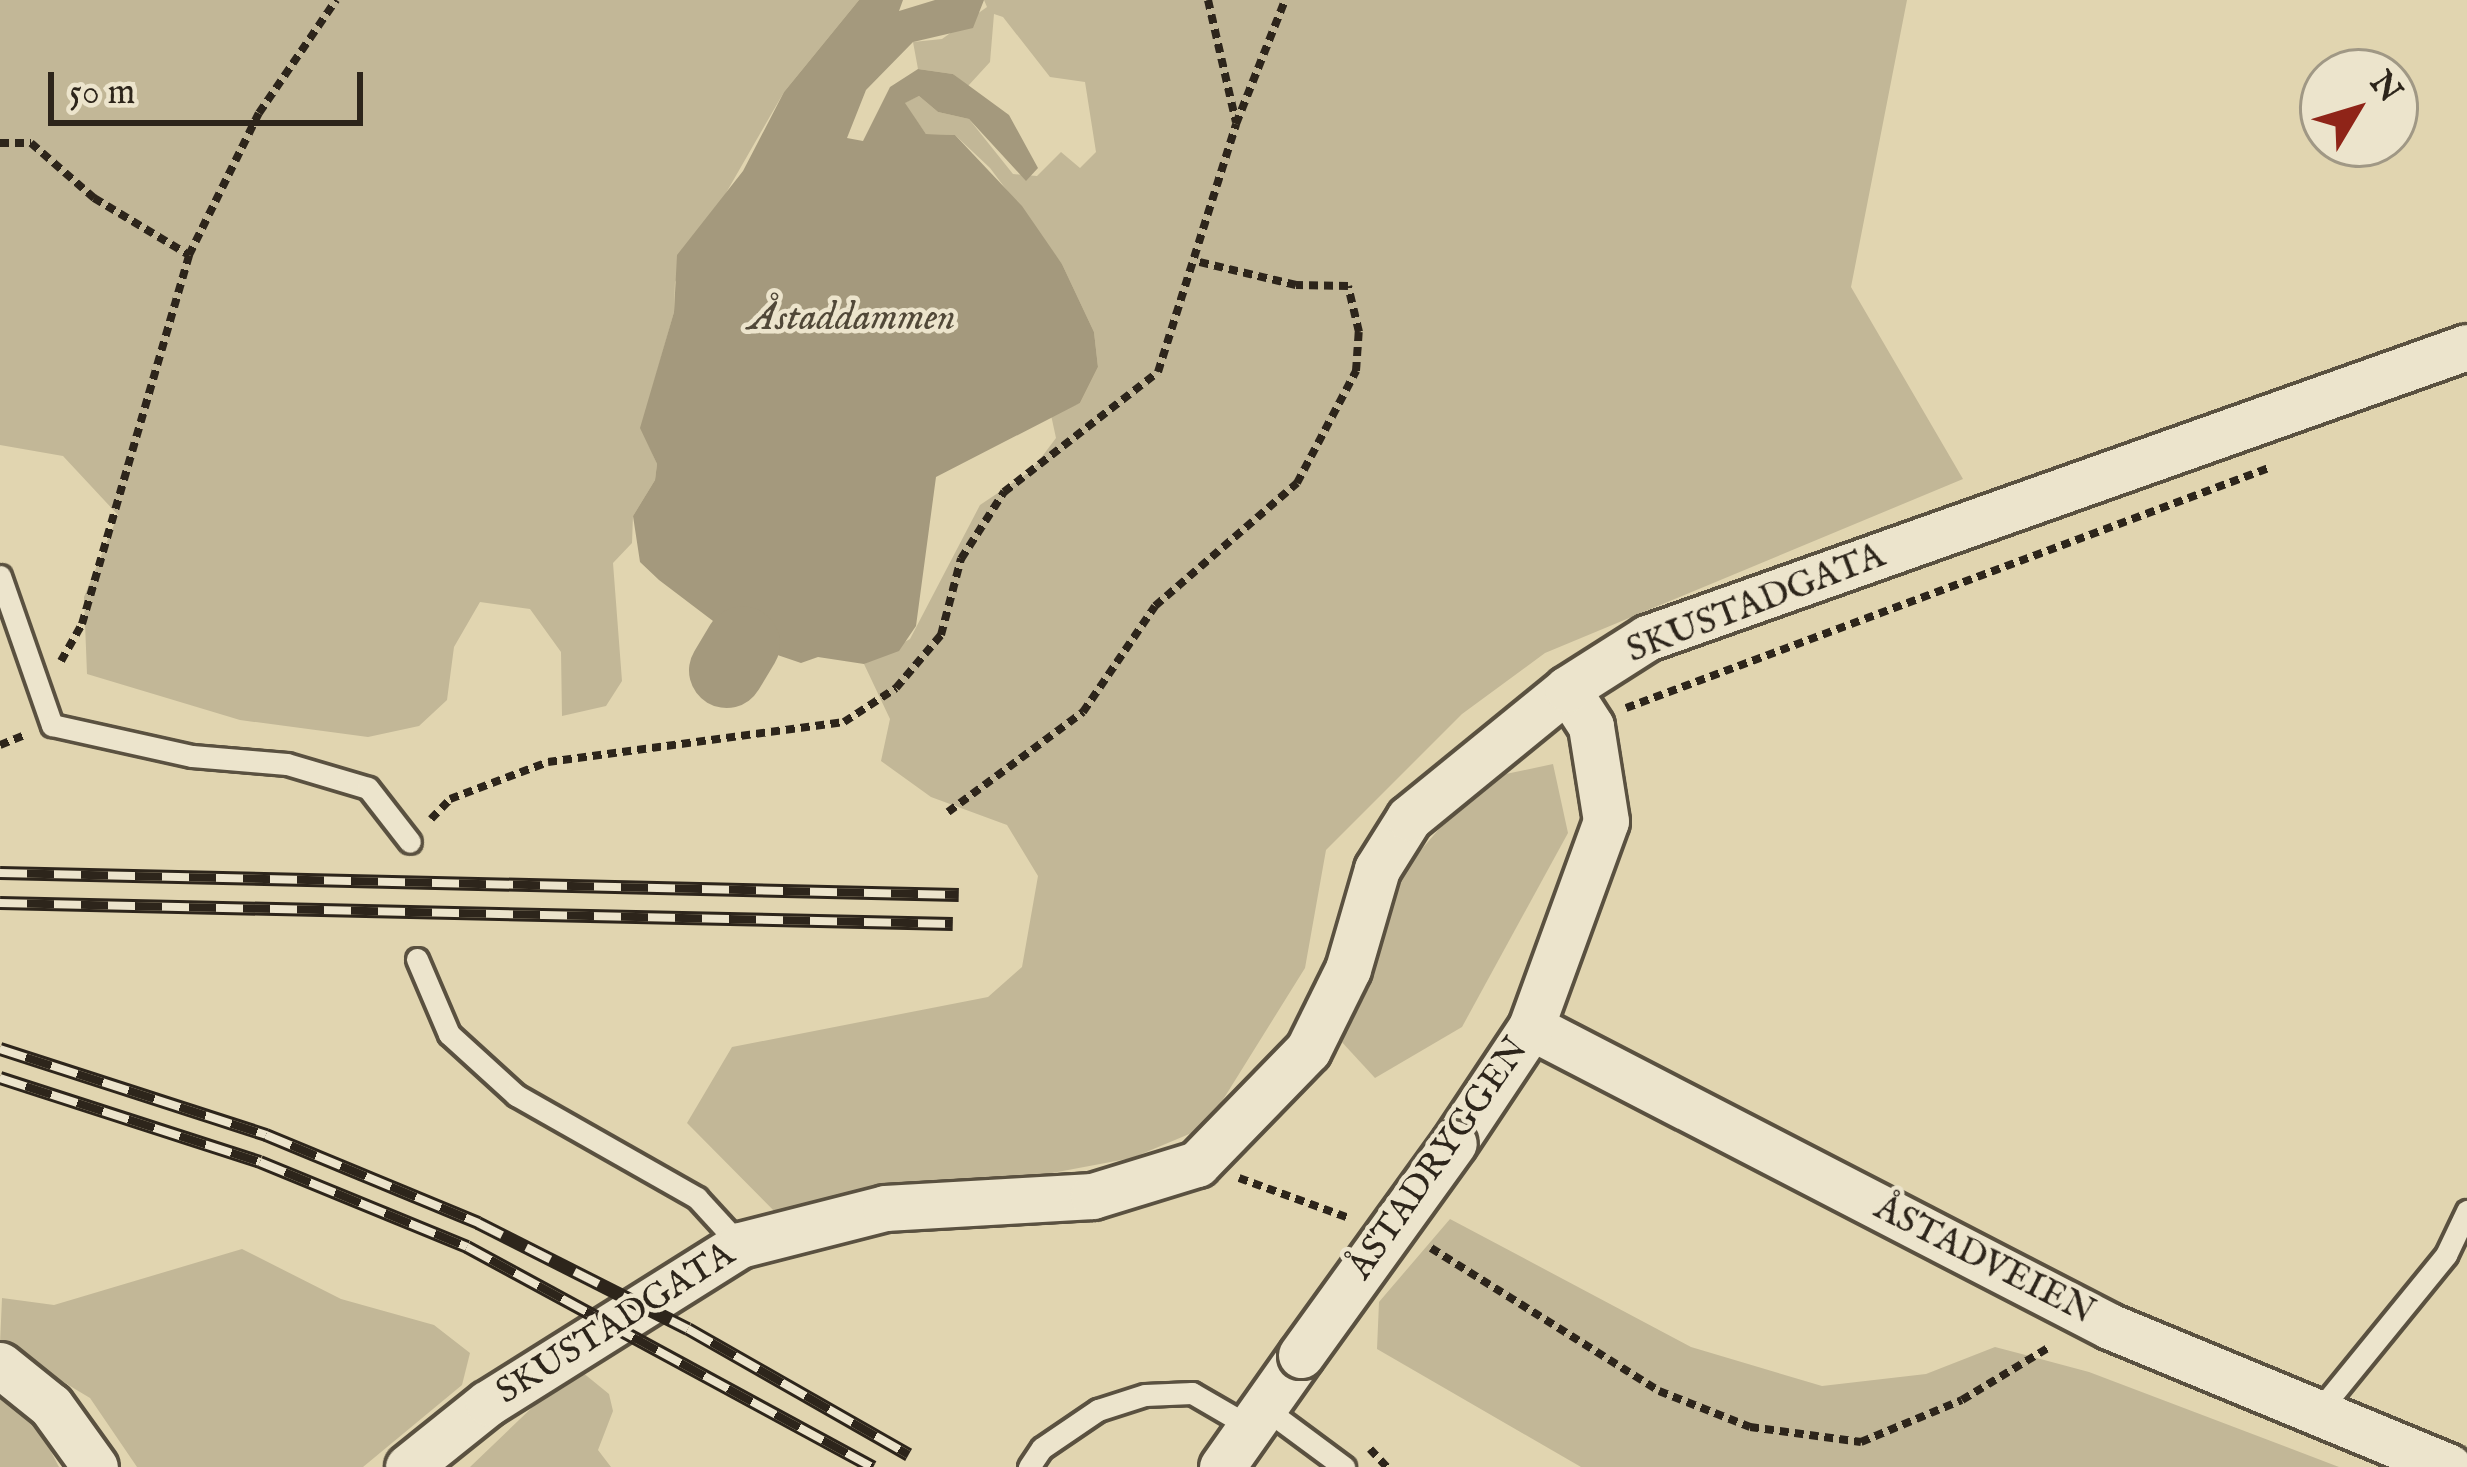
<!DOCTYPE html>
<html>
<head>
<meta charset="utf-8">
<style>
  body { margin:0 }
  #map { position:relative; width:2467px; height:1467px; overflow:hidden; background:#e1d5b0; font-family:"IM FELL English",serif }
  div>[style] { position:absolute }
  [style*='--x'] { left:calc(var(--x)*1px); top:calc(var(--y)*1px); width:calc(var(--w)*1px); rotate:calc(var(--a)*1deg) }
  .green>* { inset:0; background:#c2b797 }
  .water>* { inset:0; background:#a4997d }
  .river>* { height:75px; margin:-37.5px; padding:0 37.5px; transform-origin:37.5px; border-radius:37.5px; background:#a4997d }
  .path>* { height:8px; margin-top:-4px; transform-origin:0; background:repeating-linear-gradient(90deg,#2d251b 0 9px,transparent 0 15px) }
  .roads { filter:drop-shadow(3px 0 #5a5140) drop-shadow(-3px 0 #5a5140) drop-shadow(0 3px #5a5140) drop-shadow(0 -3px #5a5140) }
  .lane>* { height:21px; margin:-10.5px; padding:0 10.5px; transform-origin:10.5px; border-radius:10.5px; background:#ece4cc }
  .street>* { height:45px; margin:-22.5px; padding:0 22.5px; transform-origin:22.5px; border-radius:22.5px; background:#ece4cc }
  .rail>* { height:14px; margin-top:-7px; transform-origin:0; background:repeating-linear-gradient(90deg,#ece4cc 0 27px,#2d251b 0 54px); box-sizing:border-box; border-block:3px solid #2d251b }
  .bridges { filter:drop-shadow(3px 0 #5a5140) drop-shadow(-3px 0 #5a5140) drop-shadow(0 3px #5a5140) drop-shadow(0 -3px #5a5140) }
  .street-bridge>* { height:45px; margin:-22.5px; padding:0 22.5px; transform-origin:22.5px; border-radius:22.5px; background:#ece4cc }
  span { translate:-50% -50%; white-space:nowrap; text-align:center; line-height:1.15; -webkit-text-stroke:9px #ece4cc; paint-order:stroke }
  .street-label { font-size:36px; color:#2d251b }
  .water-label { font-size:39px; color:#514838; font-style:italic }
  .north { position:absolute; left:2299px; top:48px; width:120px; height:120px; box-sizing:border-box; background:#ece4cc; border:3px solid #a09885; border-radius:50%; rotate:52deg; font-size:33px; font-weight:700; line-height:48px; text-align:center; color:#2d251b }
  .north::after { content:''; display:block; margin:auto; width:42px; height:54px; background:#8f2418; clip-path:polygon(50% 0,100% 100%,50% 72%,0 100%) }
  .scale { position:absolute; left:48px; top:72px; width:315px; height:54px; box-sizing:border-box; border:6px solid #2d251b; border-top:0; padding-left:15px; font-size:36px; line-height:42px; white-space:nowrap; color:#2d251b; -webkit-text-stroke:9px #ece4cc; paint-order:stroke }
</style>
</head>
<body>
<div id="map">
  <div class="green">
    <div style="clip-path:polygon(0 0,859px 0,784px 92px,675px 282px,674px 312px,641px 428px,657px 464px,655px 480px,633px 516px,632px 543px,613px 563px,622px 681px,606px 706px,562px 716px,561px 652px,530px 609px,480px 602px,454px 647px,447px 700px,419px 726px,368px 737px,240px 720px,87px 674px,84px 597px,118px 515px,63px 456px,0 445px)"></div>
    <div style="clip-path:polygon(984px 0,1907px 0,1851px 287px,1963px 479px,1545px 653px,1462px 714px,1326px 850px,1305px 968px,1206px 1127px,1132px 1158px,786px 1223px,687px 1123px,732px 1047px,988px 997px,1022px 967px,1038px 876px,1007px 825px,931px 797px,881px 761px,890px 719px,864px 664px,910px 639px,980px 505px,1032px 470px,1056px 438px,1051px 415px,1080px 403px,1098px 367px,1094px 332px,1062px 264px,990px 168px,955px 135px,926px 134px,904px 103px,919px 96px,938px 112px,969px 119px,1013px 174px,1037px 176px,1061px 152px,1080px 168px,1096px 152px,1085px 82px,1050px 77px,1003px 17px,994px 14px,990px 62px,968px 86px,953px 74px,918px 69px,913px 42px,942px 39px,987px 7px)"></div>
    <div style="clip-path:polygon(1553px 764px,1568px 833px,1462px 1027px,1375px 1078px,1339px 1039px,1396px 879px,1482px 779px)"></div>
    <div style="clip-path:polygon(1450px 1219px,1691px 1347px,1822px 1386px,1926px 1374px,1995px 1347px,2089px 1372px,2339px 1467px,1581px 1467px,1377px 1349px,1379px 1302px)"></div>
    <div style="clip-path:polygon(242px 1249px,341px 1299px,434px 1325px,470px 1353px,462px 1385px,363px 1467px,137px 1467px,90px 1398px,0 1344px,2px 1298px,54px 1305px)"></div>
    <div style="clip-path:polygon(582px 1372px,609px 1394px,613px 1411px,598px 1450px,611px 1467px,470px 1467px,564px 1377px)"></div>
    <div style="clip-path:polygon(0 1394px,33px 1417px,59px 1467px,0 1467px)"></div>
  </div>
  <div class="water">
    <div style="clip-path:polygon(859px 0,903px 0,899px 11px,935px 0,984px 0,973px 28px,913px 42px,866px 90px,847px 138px,863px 141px,890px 87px,918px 69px,953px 74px,1009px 115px,1038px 168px,1026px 181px,969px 119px,938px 112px,919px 96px,905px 103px,926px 134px,955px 135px,1022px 206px,1062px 264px,1094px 332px,1098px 367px,1080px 403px,936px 477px,916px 626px,899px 651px,864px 664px,818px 657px,801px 663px,742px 643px,659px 580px,640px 562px,633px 516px,655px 480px,657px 464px,640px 428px,674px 312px,677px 255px,743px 171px,784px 92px)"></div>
  </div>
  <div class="river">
    <div style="--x:726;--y:670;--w:31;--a:-59"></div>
  </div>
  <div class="path">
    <div style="--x:1208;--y:0;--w:125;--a:77.1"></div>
    <div style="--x:0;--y:143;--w:31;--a:0"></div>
    <div style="--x:31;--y:143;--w:84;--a:41.1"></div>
    <div style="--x:94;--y:198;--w:111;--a:31"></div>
    <div style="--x:61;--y:661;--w:43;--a:-60.4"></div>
    <div style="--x:82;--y:624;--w:384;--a:-73.8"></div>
    <div style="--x:189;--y:255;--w:158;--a:-63.8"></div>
    <div style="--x:259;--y:113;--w:137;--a:-55.7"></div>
    <div style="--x:1626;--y:708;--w:686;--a:-20.47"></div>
    <div style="--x:0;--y:745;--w:29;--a:-22"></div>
    <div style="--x:948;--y:812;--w:168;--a:-36.5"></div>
    <div style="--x:1083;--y:712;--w:128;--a:-55.8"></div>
    <div style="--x:1155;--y:606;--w:188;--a:-40.9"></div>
    <div style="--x:1297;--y:483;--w:127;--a:-62.2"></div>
    <div style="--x:1356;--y:371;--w:39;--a:-86"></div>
    <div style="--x:1359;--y:332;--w:47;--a:-103.4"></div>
    <div style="--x:1348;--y:286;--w:52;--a:-178.9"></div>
    <div style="--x:1296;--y:285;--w:104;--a:-166.6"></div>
    <div style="--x:431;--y:819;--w:28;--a:-46"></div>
    <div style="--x:450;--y:799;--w:105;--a:-20.7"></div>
    <div style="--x:548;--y:762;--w:299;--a:-7.7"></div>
    <div style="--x:844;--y:722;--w:62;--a:-33.2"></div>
    <div style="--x:896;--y:688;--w:70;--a:-49.7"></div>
    <div style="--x:941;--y:635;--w:79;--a:-75.3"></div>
    <div style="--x:961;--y:559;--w:80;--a:-57.3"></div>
    <div style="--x:1004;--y:492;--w:195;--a:-37.9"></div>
    <div style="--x:1158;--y:372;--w:260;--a:-72.5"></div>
    <div style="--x:1236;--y:124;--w:133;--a:-68.4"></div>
    <div style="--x:1239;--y:1178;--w:117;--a:20"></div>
    <div style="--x:1431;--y:1248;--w:269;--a:32.1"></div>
    <div style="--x:1659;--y:1391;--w:98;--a:21.6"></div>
    <div style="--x:1750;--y:1427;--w:112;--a:7.7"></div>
    <div style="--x:1861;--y:1442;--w:109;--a:-22.6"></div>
    <div style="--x:1962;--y:1400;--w:104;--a:-31.2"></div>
    <div style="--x:1370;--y:1449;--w:25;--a:47"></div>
  </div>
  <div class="roads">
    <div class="lane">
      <div style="--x:0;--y:576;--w:158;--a:70.8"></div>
      <div style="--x:52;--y:725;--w:143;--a:12.5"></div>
      <div style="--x:192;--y:756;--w:95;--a:4.8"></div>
      <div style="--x:287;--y:764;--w:84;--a:16.5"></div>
      <div style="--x:368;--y:788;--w:68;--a:52.1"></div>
      <div style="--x:417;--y:959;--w:82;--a:66.9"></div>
      <div style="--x:449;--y:1034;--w:91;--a:42.3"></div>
      <div style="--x:516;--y:1095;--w:208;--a:29.6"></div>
      <div style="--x:697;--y:1198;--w:64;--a:47.5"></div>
      <div style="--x:1263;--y:1407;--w:101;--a:36.5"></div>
      <div style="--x:2318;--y:1412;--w:203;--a:-50.8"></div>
      <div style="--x:2446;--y:1255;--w:49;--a:-64.5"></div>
      <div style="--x:1029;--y:1467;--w:23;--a:-56"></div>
      <div style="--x:1042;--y:1448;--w:68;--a:-34.2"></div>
      <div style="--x:1098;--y:1410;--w:49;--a:-17.7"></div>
      <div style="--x:1145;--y:1395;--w:47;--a:-2.4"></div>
      <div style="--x:1192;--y:1393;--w:66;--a:30.1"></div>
    </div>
    <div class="street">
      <div style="--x:1531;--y:1027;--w:651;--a:27.35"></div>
      <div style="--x:2109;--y:1326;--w:368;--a:22.5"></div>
      <div style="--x:1454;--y:1143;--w:139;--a:-56.4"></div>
      <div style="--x:1531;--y:1027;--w:219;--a:-70"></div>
      <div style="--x:1606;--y:821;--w:96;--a:-99"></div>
      <div style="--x:1591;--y:726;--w:44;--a:-123"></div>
      <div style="--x:0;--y:1365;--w:65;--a:38.8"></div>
      <div style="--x:51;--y:1406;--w:75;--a:54.2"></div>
      <div style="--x:408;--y:1467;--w:102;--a:-38.7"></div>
      <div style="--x:488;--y:1403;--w:297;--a:-32.1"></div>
      <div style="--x:740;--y:1245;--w:150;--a:-14.3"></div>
      <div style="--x:885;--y:1208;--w:208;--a:-3.3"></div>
      <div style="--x:1093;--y:1196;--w:109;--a:-17.1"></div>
      <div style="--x:1197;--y:1164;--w:159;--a:-45.8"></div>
      <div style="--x:1308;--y:1050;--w:90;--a:-63.7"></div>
      <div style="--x:1348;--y:969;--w:104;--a:-73.8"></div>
      <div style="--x:1377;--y:869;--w:60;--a:-57.9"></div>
      <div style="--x:1409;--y:818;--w:204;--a:-39.2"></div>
      <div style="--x:1567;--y:689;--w:95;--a:-32.5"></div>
      <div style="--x:1647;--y:638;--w:870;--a:-19.54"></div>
      <div style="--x:1222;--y:1467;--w:137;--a:-54.8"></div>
    </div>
  </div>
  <div class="rail">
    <div style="--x:0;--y:873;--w:959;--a:1.31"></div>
    <div style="--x:0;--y:903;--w:953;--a:1.26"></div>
    <div style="--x:0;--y:1049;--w:280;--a:17.9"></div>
    <div style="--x:266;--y:1135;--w:230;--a:22.5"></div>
    <div style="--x:478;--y:1223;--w:235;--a:26.8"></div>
    <div style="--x:688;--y:1329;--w:254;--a:29.7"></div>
    <div style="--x:0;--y:1078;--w:273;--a:17.9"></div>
    <div style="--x:260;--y:1162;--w:224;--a:22.3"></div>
    <div style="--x:467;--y:1247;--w:462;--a:28.5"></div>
  </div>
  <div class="bridges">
    <div class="street-bridge">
      <div style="--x:1301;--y:1355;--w:261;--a:-54.2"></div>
    </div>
  </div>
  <div class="street-label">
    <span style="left:1756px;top:604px;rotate:-21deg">SKUSTADGATA</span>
    <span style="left:1439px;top:1159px;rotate:-55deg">ÅSTADRYGGEN</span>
    <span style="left:1984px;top:1261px;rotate:27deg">ÅSTADVEIEN</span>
    <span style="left:616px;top:1324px;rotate:-32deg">SKUSTADGATA</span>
  </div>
  <div class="water-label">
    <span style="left:852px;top:319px">Åstaddammen</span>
  </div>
  <div class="north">N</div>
  <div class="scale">50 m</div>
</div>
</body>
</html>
